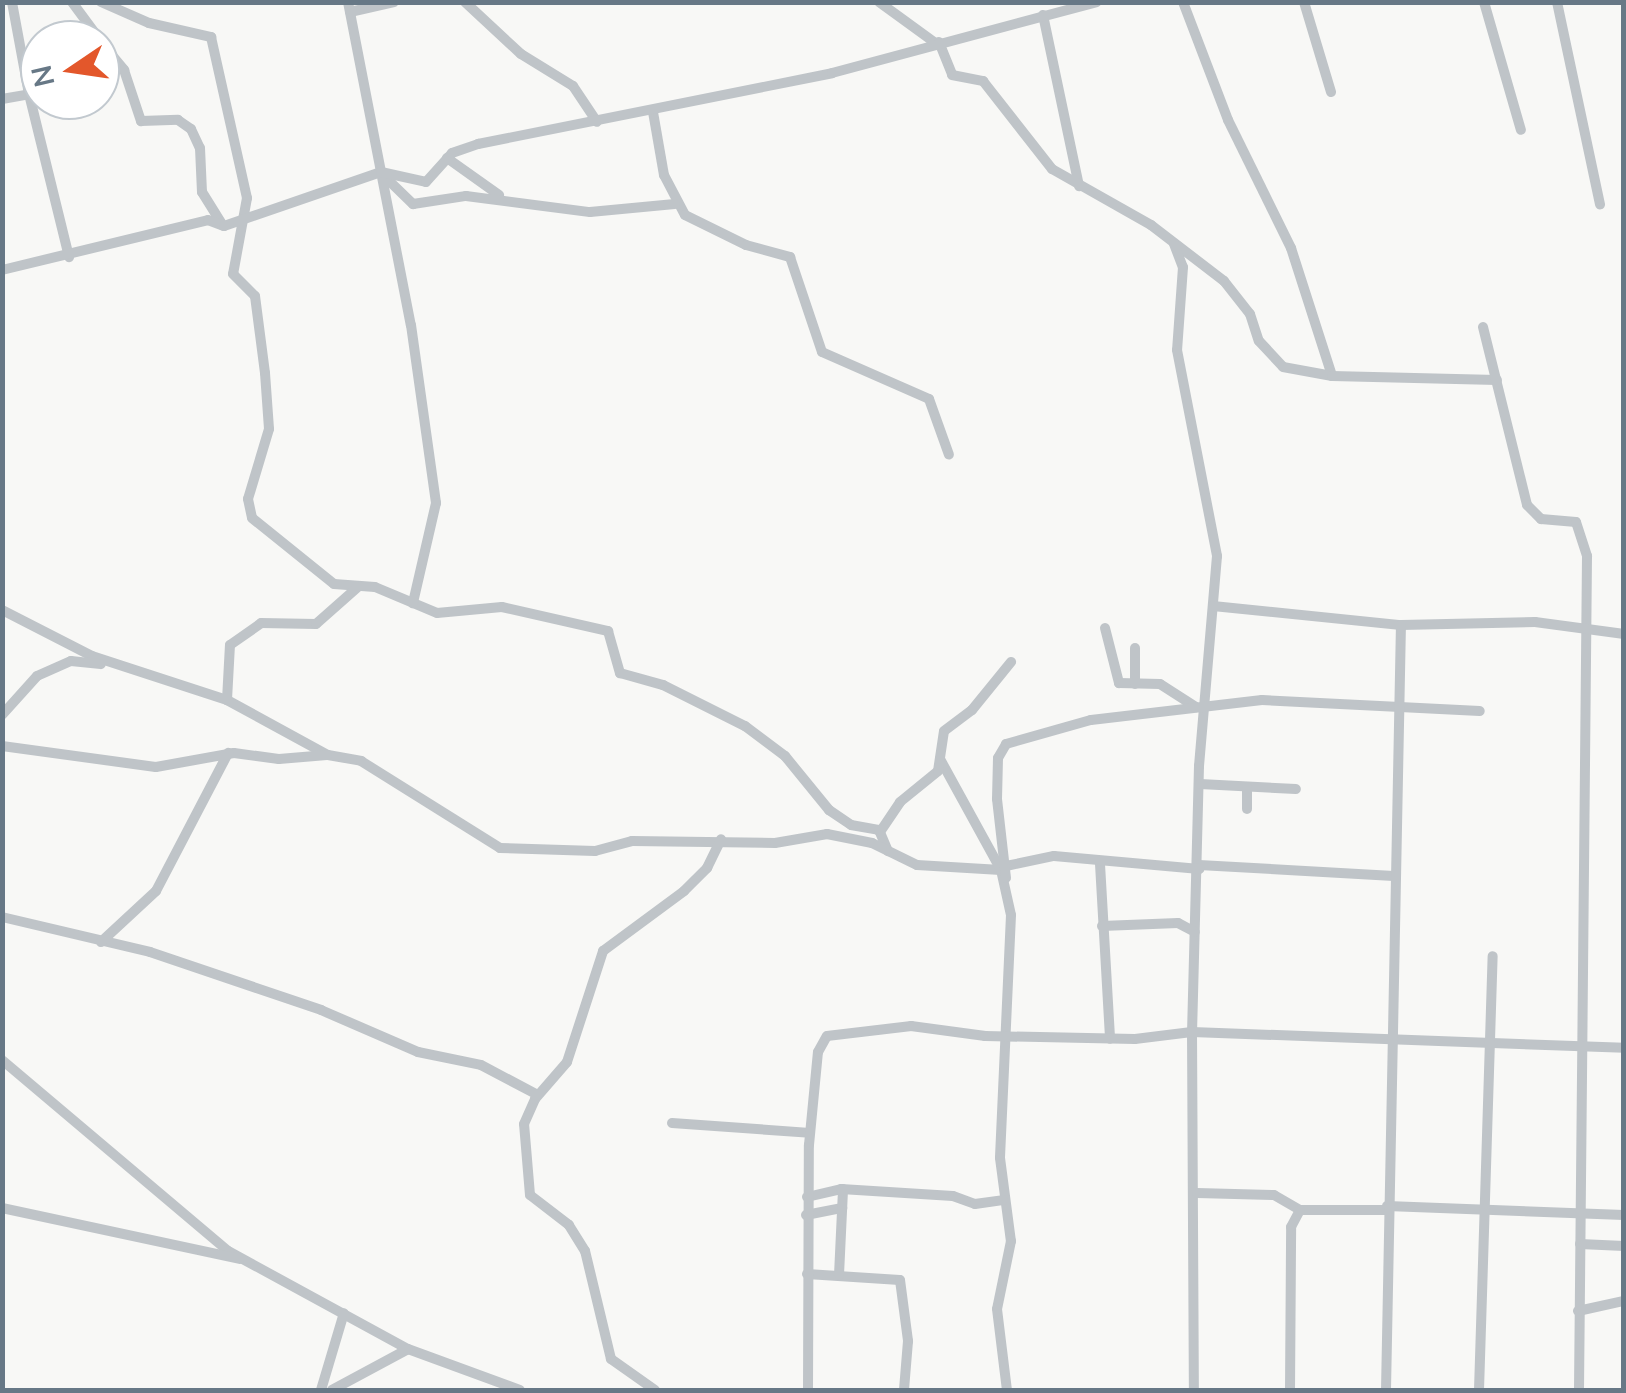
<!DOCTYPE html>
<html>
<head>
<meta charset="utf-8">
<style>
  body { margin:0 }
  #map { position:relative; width:1626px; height:1393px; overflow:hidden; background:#f8f8f6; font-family:Mulish,sans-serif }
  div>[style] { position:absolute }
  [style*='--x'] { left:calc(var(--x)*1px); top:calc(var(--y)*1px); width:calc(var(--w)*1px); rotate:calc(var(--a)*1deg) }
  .minor>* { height:10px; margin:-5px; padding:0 5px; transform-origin:5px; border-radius:5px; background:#bfc4c8 }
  span { translate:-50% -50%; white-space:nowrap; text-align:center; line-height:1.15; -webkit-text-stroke:10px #fff; paint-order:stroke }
  .frame { position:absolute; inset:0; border:5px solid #677886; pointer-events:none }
  .north { position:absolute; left:20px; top:20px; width:100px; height:100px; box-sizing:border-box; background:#fff; border:2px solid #c2c9cf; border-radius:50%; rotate:257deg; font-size:28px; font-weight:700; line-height:40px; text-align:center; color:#677886 }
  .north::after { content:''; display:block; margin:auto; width:35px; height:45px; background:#e3572b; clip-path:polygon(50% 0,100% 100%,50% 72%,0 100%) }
</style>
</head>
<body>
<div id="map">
  <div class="minor">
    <div style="--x:72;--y:2;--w:47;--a:53.6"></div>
    <div style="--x:101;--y:2;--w:52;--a:23.6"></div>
    <div style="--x:149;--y:23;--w:64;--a:12.7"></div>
    <div style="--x:211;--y:37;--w:165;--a:77.4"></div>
    <div style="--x:247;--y:198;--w:77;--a:100.4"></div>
    <div style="--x:233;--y:274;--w:31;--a:45"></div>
    <div style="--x:255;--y:296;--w:78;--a:82.6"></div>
    <div style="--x:265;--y:373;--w:56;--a:85.9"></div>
    <div style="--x:269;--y:429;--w:73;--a:106.7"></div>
    <div style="--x:248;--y:499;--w:19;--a:78"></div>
    <div style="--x:252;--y:518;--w:105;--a:38.8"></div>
    <div style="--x:334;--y:584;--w:41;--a:4.2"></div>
    <div style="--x:375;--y:587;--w:67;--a:22.8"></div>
    <div style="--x:437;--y:613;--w:65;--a:-5.3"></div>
    <div style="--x:502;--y:607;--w:109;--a:12.8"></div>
    <div style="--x:608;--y:631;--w:44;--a:74.1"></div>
    <div style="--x:620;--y:673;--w:45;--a:15.6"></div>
    <div style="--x:663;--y:685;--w:92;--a:26.6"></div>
    <div style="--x:745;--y:726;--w:50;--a:36.9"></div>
    <div style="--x:785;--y:756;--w:70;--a:50.8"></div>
    <div style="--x:829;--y:810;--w:27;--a:34"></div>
    <div style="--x:851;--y:825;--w:28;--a:10"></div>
    <div style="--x:879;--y:830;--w:23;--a:67"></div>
    <div style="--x:348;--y:2;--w:329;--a:79"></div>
    <div style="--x:411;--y:325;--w:180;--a:82"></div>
    <div style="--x:436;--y:503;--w:103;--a:103"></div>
    <div style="--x:465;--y:2;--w:76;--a:42.9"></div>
    <div style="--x:521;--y:54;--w:61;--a:31.6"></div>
    <div style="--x:573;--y:86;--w:43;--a:56.3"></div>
    <div style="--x:879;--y:2;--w:68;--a:36"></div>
    <div style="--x:1183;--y:2;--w:126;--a:69.1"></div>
    <div style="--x:1228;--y:120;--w:143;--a:63.8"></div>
    <div style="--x:1291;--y:248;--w:134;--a:72.2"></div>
    <div style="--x:1304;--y:2;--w:94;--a:73.3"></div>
    <div style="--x:1484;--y:2;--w:133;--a:73.9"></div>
    <div style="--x:1557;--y:2;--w:207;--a:78"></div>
    <div style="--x:350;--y:12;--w:45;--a:-12.8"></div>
    <div style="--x:1043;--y:15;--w:175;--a:78.1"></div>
    <div style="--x:100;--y:41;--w:38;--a:50"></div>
    <div style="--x:124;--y:70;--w:54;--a:71.6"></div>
    <div style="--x:141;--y:121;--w:37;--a:-2"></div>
    <div style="--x:178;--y:120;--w:16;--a:35"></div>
    <div style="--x:191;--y:129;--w:21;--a:65"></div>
    <div style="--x:200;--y:148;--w:44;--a:87.4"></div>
    <div style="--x:202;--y:192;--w:39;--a:58"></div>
    <div style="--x:939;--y:42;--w:35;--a:68"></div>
    <div style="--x:952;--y:75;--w:32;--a:11"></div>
    <div style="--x:983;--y:81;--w:112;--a:51.9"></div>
    <div style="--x:1052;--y:169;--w:114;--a:29.5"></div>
    <div style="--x:1151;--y:225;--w:92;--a:37.5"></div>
    <div style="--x:1224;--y:281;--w:42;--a:51.8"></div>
    <div style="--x:1250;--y:314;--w:28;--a:72"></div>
    <div style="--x:1259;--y:341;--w:35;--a:47"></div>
    <div style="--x:1283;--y:367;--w:50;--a:10.4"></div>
    <div style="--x:1332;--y:376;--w:165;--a:1.4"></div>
    <div style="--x:29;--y:94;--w:168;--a:76.2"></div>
    <div style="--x:2;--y:99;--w:27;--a:-10"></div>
    <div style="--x:29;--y:94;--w:94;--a:-100.5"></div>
    <div style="--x:653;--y:112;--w:64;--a:80.1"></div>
    <div style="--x:664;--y:175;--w:45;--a:62.3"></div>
    <div style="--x:685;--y:215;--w:68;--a:26.2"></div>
    <div style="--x:746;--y:245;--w:46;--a:15.3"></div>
    <div style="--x:790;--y:257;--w:100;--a:71.4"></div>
    <div style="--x:822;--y:352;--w:117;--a:23.7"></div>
    <div style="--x:929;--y:399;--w:59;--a:70.3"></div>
    <div style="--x:447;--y:158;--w:64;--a:35.4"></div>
    <div style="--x:381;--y:173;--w:45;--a:44.1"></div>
    <div style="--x:413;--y:204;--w:54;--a:-8.6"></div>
    <div style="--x:466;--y:196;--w:125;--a:7.4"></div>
    <div style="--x:590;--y:212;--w:85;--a:-5.4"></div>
    <div style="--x:1174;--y:244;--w:25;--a:69"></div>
    <div style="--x:1183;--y:267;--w:83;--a:94.1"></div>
    <div style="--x:1177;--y:350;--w:210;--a:79"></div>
    <div style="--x:1217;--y:556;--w:211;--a:94.9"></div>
    <div style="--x:1199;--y:766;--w:266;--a:91.5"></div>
    <div style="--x:1192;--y:1032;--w:358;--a:89.7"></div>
    <div style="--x:2;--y:270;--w:212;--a:-13.6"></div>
    <div style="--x:208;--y:220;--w:17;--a:21"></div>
    <div style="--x:224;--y:226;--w:166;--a:-19"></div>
    <div style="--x:381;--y:172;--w:46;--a:12.5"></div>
    <div style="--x:426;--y:182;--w:39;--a:-48"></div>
    <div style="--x:452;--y:153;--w:28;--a:-19"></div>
    <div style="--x:478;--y:144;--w:361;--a:-11.3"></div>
    <div style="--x:832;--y:73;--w:274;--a:-15"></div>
    <div style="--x:1483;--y:327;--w:183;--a:76.1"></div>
    <div style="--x:1527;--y:505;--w:20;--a:45"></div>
    <div style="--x:1541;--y:519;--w:35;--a:5"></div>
    <div style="--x:1576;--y:522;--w:36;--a:72"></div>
    <div style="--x:1587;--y:556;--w:834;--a:90.55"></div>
    <div style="--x:1213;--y:606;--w:189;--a:5.8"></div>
    <div style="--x:1401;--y:625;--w:134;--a:-1.3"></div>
    <div style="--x:1535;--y:622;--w:90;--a:7.7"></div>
    <div style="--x:2;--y:610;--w:101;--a:27.1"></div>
    <div style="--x:92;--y:656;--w:142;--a:18.1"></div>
    <div style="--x:227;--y:700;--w:115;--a:28.6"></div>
    <div style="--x:328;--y:755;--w:34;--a:10"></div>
    <div style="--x:361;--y:761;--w:164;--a:32"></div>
    <div style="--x:500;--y:848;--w:95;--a:1.8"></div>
    <div style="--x:595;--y:851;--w:38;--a:-15"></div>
    <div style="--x:632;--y:841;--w:143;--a:0.8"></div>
    <div style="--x:775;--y:843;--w:53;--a:-9.8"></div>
    <div style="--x:827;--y:834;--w:46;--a:11.3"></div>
    <div style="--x:872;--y:843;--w:50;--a:26.1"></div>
    <div style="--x:917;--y:865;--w:84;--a:3.4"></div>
    <div style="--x:1001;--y:870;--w:46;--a:77.5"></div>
    <div style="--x:1011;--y:915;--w:243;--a:92.6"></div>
    <div style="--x:1000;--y:1158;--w:84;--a:82.5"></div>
    <div style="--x:1011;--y:1241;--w:69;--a:101.6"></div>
    <div style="--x:997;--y:1309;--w:82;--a:83"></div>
    <div style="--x:1105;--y:628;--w:57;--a:75.7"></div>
    <div style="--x:1119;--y:683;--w:41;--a:1.4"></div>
    <div style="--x:1160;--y:684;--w:43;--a:32.6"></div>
    <div style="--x:1135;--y:684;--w:36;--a:-90"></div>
    <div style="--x:227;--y:700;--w:55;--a:-86.9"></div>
    <div style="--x:230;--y:645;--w:38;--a:-35"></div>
    <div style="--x:261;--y:623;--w:55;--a:1"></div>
    <div style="--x:316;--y:624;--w:57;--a:-41.5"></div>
    <div style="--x:2;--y:715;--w:52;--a:-48.1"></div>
    <div style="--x:37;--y:676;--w:37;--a:-24"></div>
    <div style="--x:71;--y:661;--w:30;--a:6"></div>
    <div style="--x:2;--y:746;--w:155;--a:7.8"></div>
    <div style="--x:156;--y:767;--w:79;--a:-10.2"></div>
    <div style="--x:234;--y:753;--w:45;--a:7.6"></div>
    <div style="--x:279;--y:759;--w:48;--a:-4.8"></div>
    <div style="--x:940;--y:759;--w:127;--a:61.2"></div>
    <div style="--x:1200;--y:784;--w:96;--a:3"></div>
    <div style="--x:1247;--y:809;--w:21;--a:-90"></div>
    <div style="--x:880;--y:832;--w:36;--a:-56"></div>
    <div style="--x:900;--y:802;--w:49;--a:-39.2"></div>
    <div style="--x:938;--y:771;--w:40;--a:-81.5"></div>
    <div style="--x:944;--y:731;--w:35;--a:-37"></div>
    <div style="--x:972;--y:710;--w:62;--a:-50.9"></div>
    <div style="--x:1100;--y:864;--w:175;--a:86.7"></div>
    <div style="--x:1199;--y:865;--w:195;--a:3.2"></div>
    <div style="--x:1006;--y:866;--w:49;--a:-11.8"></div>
    <div style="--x:1054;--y:856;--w:146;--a:5.1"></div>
    <div style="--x:1006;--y:878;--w:80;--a:-96.5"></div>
    <div style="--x:997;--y:799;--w:41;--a:-88.6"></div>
    <div style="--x:998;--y:758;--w:16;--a:-60"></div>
    <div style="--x:1006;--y:744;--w:88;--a:-15.8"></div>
    <div style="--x:1091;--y:720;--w:172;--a:-6.7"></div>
    <div style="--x:1262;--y:700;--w:218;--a:2.9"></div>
    <div style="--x:2;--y:917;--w:152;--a:13.3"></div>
    <div style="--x:150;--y:952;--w:181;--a:18.7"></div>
    <div style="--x:321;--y:1010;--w:106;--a:23.4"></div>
    <div style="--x:418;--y:1052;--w:64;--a:11.7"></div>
    <div style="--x:481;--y:1065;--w:64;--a:27.8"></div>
    <div style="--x:1102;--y:926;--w:76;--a:-2.3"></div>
    <div style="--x:1178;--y:923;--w:19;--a:28"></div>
    <div style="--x:101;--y:942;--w:75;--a:-42.8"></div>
    <div style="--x:156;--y:891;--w:156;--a:-62.4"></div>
    <div style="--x:2;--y:1060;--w:296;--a:40.2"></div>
    <div style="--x:228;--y:1251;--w:205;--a:28.6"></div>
    <div style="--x:408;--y:1349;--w:119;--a:20.1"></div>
    <div style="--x:672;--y:1123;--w:138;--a:4.1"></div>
    <div style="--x:1197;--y:1193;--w:77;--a:1.5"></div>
    <div style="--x:1274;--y:1195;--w:30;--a:30"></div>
    <div style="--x:1300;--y:1210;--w:87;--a:0"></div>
    <div style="--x:807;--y:1197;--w:35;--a:-13"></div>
    <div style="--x:841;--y:1189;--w:112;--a:3.6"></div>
    <div style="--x:953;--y:1196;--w:23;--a:20"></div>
    <div style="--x:975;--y:1204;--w:28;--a:-8"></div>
    <div style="--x:1387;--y:1206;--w:237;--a:2.2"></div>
    <div style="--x:2;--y:1208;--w:243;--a:12.1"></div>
    <div style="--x:806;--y:1215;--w:37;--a:-11"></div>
    <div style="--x:1580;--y:1244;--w:44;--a:2.6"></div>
    <div style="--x:807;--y:1274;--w:93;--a:3.7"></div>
    <div style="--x:900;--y:1280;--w:62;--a:82.5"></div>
    <div style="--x:908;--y:1341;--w:49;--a:94.7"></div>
    <div style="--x:839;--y:1275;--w:86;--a:-87.3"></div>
    <div style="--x:1578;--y:1311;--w:47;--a:-12.3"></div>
    <div style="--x:321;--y:1390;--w:80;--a:-73.4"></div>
    <div style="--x:332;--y:1390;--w:86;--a:-28.3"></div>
    <div style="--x:655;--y:1390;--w:54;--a:-144.8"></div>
    <div style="--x:611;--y:1359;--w:111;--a:-103.5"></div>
    <div style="--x:585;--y:1251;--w:31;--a:-122"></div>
    <div style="--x:569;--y:1225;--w:49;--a:-142.4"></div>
    <div style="--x:530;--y:1195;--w:71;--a:-94.8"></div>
    <div style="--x:524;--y:1124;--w:27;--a:-66"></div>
    <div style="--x:535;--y:1099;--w:49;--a:-49.1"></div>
    <div style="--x:567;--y:1062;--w:117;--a:-72"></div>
    <div style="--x:603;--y:951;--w:101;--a:-36.5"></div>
    <div style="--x:684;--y:891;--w:33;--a:-45"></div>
    <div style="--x:707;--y:868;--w:32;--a:-64"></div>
    <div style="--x:808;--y:1390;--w:245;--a:-89.8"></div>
    <div style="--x:809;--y:1145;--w:93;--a:-84.5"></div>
    <div style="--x:818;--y:1052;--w:18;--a:-61"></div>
    <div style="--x:827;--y:1036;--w:85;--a:-6.8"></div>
    <div style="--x:911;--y:1026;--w:75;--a:7.7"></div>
    <div style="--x:985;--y:1036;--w:150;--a:1.1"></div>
    <div style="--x:1135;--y:1039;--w:57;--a:-7"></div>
    <div style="--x:1192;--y:1032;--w:432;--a:2.1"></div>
    <div style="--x:1290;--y:1390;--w:163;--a:-89.6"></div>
    <div style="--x:1291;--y:1227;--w:19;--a:-62"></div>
    <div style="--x:1386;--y:1390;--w:765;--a:-88.88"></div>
    <div style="--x:1479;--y:1390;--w:434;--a:-88.2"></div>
  </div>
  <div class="frame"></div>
  <div class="north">N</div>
</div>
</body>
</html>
